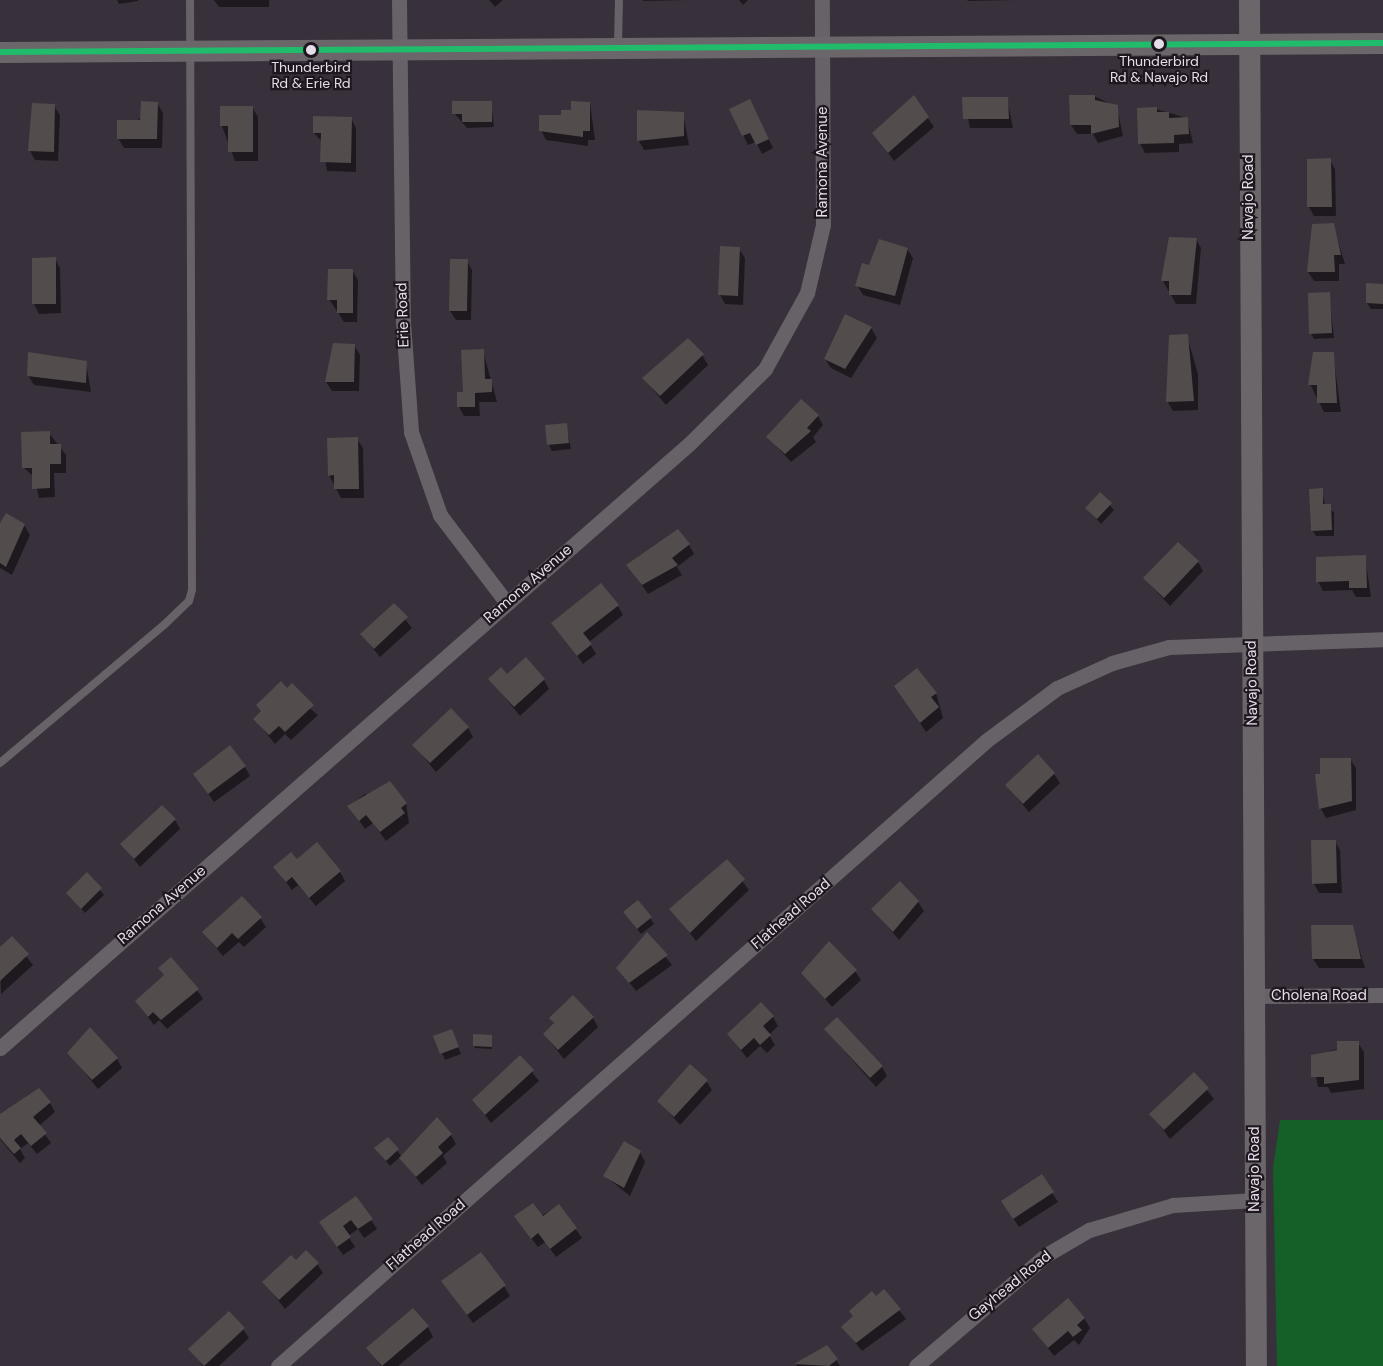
<!DOCTYPE html>
<html>
<head>
<meta charset="utf-8">
<style>
  body { margin:0 }
  #map { position:relative; width:1383px; height:1366px; overflow:hidden; background:#38303a; font-family:"DM Sans",sans-serif }
  div>[style] { position:absolute }
  [style*='--x'] { left:calc(var(--x)*1px); top:calc(var(--y)*1px); width:calc(var(--w)*1px); rotate:calc(var(--a)*1deg) }
  .green>* { inset:0; background:#146028 }
  .shadow>* { inset:0; background:#0007 }
  .building>* { inset:0; background:#524c4c }
  .lane>* { height:8px; margin:-4px; padding:0 4px; transform-origin:4px; border-radius:4px; background:#676168 }
  .street>* { height:15px; margin:-7.5px; padding:0 7.5px; transform-origin:7.5px; border-radius:7.5px; background:#676168 }
  .secondary>* { height:21px; margin:-10.5px; padding:0 10.5px; transform-origin:10.5px; border-radius:10.5px; background:#6b666a }
  .bus-1>* { height:6px; margin:-3px; padding:0 3px; transform-origin:3px; border-radius:3px; background:#20bc6c }
  .dots>* { width:16px; height:16px; translate:-50% -50%; box-sizing:border-box; border:3px solid #1e171f; border-radius:50% }
  span { translate:-50% -50%; white-space:nowrap; text-align:center; line-height:1.15; -webkit-text-stroke:4.5px #1e171f; paint-order:stroke }
  .bus-label { font-size:14px; color:#e7dde9 }
  .street-label { font-size:15px; color:#e7dde9 }
</style>
</head>
<body>
<div id="map">
  <div class="green">
    <div style="clip-path:polygon(1280px 1120px,1383px 1120px,1383px 1366px,1277px 1366px,1273px 1168px)"></div>
  </div>
  <div class="shadow">
    <div style="clip-path:polygon(117px 0,138px 0,138px 1px,119px 4px)"></div>
    <div style="clip-path:polygon(214px 0,269px 0,269px 7px,219px 7px)"></div>
    <div style="clip-path:polygon(489px 0,503px 0,495px 7px)"></div>
    <div style="clip-path:polygon(643px 0,687px 0,643px 1px)"></div>
    <div style="clip-path:polygon(739px 0,748px 0,743px 5px)"></div>
    <div style="clip-path:polygon(967px 0,1016px 0,968px 1px)"></div>
    <div style="clip-path:polygon(1094px 96px,1117px 107px,1123px 136px,1098px 143px,1093px 134px,1077px 134px,1071px 125px)"></div>
    <div style="clip-path:polygon(913px 97px,934px 127px,894px 161px,874px 133px)"></div>
    <div style="clip-path:polygon(1007px 98px,1013px 128px,970px 128px,964px 99px)"></div>
    <div style="clip-path:polygon(491px 102px,494px 127px,467px 128px,454px 113px)"></div>
    <div style="clip-path:polygon(157px 103px,163px 113px,162px 148px,124px 148px,118px 138px)"></div>
    <div style="clip-path:polygon(590px 103px,595px 140px,588px 140px,588px 146px,546px 140px,541px 130px)"></div>
    <div style="clip-path:polygon(54px 106px,60px 115px,58px 161px,35px 160px,30px 151px)"></div>
    <div style="clip-path:polygon(252px 107px,258px 117px,258px 161px,235px 161px,222px 126px)"></div>
    <div style="clip-path:polygon(1156px 109px,1187px 118px,1193px 143px,1179px 144px,1179px 152px,1145px 153px,1140px 143px)"></div>
    <div style="clip-path:polygon(731px 110px,755px 110px,773px 148px,762px 154px,756px 142px,748px 145px)"></div>
    <div style="clip-path:polygon(683px 114px,689px 145px,644px 150px,639px 141px)"></div>
    <div style="clip-path:polygon(351px 118px,356px 128px,356px 172px,327px 171px,322px 142px,314px 133px)"></div>
    <div style="clip-path:polygon(1330px 160px,1335px 169px,1336px 216px,1314px 216px,1309px 207px)"></div>
    <div style="clip-path:polygon(1333px 225px,1345px 264px,1339px 264px,1339px 281px,1314px 281px,1308px 272px)"></div>
    <div style="clip-path:polygon(1196px 239px,1201px 248px,1196px 304px,1176px 304px,1163px 281px)"></div>
    <div style="clip-path:polygon(739px 249px,745px 258px,743px 305px,725px 304px,720px 295px)"></div>
    <div style="clip-path:polygon(907px 249px,913px 258px,900px 305px,863px 295px,857px 285px,870px 267px)"></div>
    <div style="clip-path:polygon(33px 259px,55px 259px,60px 268px,61px 313px,39px 314px,34px 304px)"></div>
    <div style="clip-path:polygon(467px 261px,472px 270px,471px 320px,456px 320px,450px 311px)"></div>
    <div style="clip-path:polygon(352px 270px,358px 280px,357px 322px,344px 322px,329px 299px)"></div>
    <div style="clip-path:polygon(1383px 285px,1383px 309px,1371px 309px,1367px 303px)"></div>
    <div style="clip-path:polygon(1329px 294px,1334px 338px,1314px 339px,1311px 333px)"></div>
    <div style="clip-path:polygon(871px 328px,877px 338px,851px 378px,831px 368px,825px 359px)"></div>
    <div style="clip-path:polygon(1187px 336px,1198px 374px,1198px 410px,1173px 411px,1167px 401px)"></div>
    <div style="clip-path:polygon(354px 345px,360px 355px,359px 391px,332px 391px,326px 382px)"></div>
    <div style="clip-path:polygon(483px 351px,497px 402px,479px 402px,480px 416px,464px 416px,459px 407px)"></div>
    <div style="clip-path:polygon(1333px 354px,1341px 412px,1324px 412px,1310px 384px)"></div>
    <div style="clip-path:polygon(702px 355px,708px 365px,666px 405px,644px 379px)"></div>
    <div style="clip-path:polygon(86px 363px,91px 392px,34px 385px,28px 375px)"></div>
    <div style="clip-path:polygon(818px 416px,823px 425px,813px 437px,816px 442px,791px 462px,768px 437px)"></div>
    <div style="clip-path:polygon(566px 424px,571px 449px,552px 451px,549px 445px)"></div>
    <div style="clip-path:polygon(49px 433px,66px 455px,66px 473px,54px 473px,55px 497px,39px 498px,34px 477px,23px 467px)"></div>
    <div style="clip-path:polygon(357px 439px,363px 448px,364px 498px,341px 498px,329px 475px)"></div>
    <div style="clip-path:polygon(1322px 490px,1325px 506px,1334px 512px,1334px 536px,1316px 536px,1312px 530px)"></div>
    <div style="clip-path:polygon(1100px 494px,1114px 510px,1101px 524px,1087px 508px)"></div>
    <div style="clip-path:polygon(24px 525px,30px 535px,12px 575px,0 568px,0 527px)"></div>
    <div style="clip-path:polygon(689px 545px,694px 554px,677px 567px,682px 575px,648px 594px,628px 565px)"></div>
    <div style="clip-path:polygon(1365px 557px,1371px 597px,1356px 597px,1352px 590px,1323px 591px,1318px 581px)"></div>
    <div style="clip-path:polygon(1198px 562px,1203px 571px,1170px 606px,1145px 579px)"></div>
    <div style="clip-path:polygon(394px 605px,412px 628px,380px 657px,362px 635px)"></div>
    <div style="clip-path:polygon(618px 606px,623px 615px,589px 642px,596px 654px,583px 664px,553px 623px)"></div>
    <div style="clip-path:polygon(507px 676px,544px 680px,549px 689px,520px 716px,490px 679px)"></div>
    <div style="clip-path:polygon(287px 690px,318px 715px,291px 740px,285px 734px,275px 744px,255px 719px,262px 713px,258px 705px)"></div>
    <div style="clip-path:polygon(936px 693px,943px 718px,926px 732px,902px 696px)"></div>
    <div style="clip-path:polygon(468px 728px,473px 737px,436px 772px,414px 745px)"></div>
    <div style="clip-path:polygon(1350px 759px,1356px 768px,1356px 810px,1326px 818px,1321px 809px,1322px 775px)"></div>
    <div style="clip-path:polygon(245px 767px,250px 776px,214px 802px,201px 784px)"></div>
    <div style="clip-path:polygon(1054px 774px,1060px 783px,1029px 812px,1007px 786px)"></div>
    <div style="clip-path:polygon(365px 794px,406px 804px,409px 823px,386px 841px,373px 823px,365px 829px,349px 806px)"></div>
    <div style="clip-path:polygon(175px 820px,180px 829px,140px 867px,122px 844px)"></div>
    <div style="clip-path:polygon(1335px 841px,1340px 850px,1342px 893px,1319px 893px,1314px 884px)"></div>
    <div style="clip-path:polygon(297px 861px,340px 872px,345px 881px,316px 906px,298px 885px,292px 890px,275px 867px)"></div>
    <div style="clip-path:polygon(727px 861px,749px 890px,696px 941px,671px 909px)"></div>
    <div style="clip-path:polygon(87px 874px,104px 895px,85px 913px,68px 893px)"></div>
    <div style="clip-path:polygon(918px 902px,924px 911px,899px 940px,873px 909px)"></div>
    <div style="clip-path:polygon(260px 918px,266px 927px,244px 947px,239px 942px,223px 956px,204px 933px)"></div>
    <div style="clip-path:polygon(629px 918px,650px 918px,654px 924px,641px 934px)"></div>
    <div style="clip-path:polygon(1352px 926px,1365px 968px,1319px 968px,1313px 959px)"></div>
    <div style="clip-path:polygon(647px 934px,672px 965px,636px 991px,618px 968px)"></div>
    <div style="clip-path:polygon(12px 938px,33px 965px,1px 994px,0 949px)"></div>
    <div style="clip-path:polygon(160px 969px,197px 990px,203px 999px,167px 1029px,159px 1020px,154px 1025px,136px 1002px,165px 977px)"></div>
    <div style="clip-path:polygon(855px 971px,861px 980px,832px 1007px,803px 973px)"></div>
    <div style="clip-path:polygon(773px 1017px,778px 1026px,769px 1035px,775px 1045px,767px 1053px,760px 1046px,747px 1058px,729px 1035px)"></div>
    <div style="clip-path:polygon(551px 1018px,593px 1018px,598px 1027px,564px 1059px,544px 1034px,554px 1024px)"></div>
    <div style="clip-path:polygon(826px 1030px,882px 1067px,887px 1076px,876px 1087px)"></div>
    <div style="clip-path:polygon(452px 1031px,461px 1054px,445px 1060px,435px 1037px)"></div>
    <div style="clip-path:polygon(491px 1037px,492px 1049px,475px 1048px,474px 1046px)"></div>
    <div style="clip-path:polygon(1358px 1043px,1364px 1052px,1364px 1089px,1331px 1093px,1328px 1087px,1318px 1087px,1312px 1056px)"></div>
    <div style="clip-path:polygon(69px 1053px,117px 1059px,122px 1068px,98px 1089px)"></div>
    <div style="clip-path:polygon(520px 1057px,539px 1081px,491px 1123px,473px 1100px)"></div>
    <div style="clip-path:polygon(1194px 1074px,1214px 1099px,1170px 1139px,1151px 1114px)"></div>
    <div style="clip-path:polygon(706px 1081px,712px 1090px,680px 1125px,659px 1101px)"></div>
    <div style="clip-path:polygon(50px 1103px,55px 1112px,39px 1126px,51px 1143px,37px 1154px,28px 1143px,20px 1149px,25px 1158px,20px 1163px,0 1139px,0 1117px)"></div>
    <div style="clip-path:polygon(451px 1135px,456px 1144px,443px 1156px,447px 1163px,422px 1185px,400px 1157px,390px 1166px,376px 1149px,388px 1139px,402px 1157px)"></div>
    <div style="clip-path:polygon(640px 1152px,645px 1162px,630px 1196px,605px 1176px)"></div>
    <div style="clip-path:polygon(1041px 1176px,1058px 1202px,1019px 1227px,1008px 1211px)"></div>
    <div style="clip-path:polygon(356px 1198px,377px 1229px,364px 1238px,358px 1229px,348px 1236px,355px 1247px,343px 1255px,327px 1232px)"></div>
    <div style="clip-path:polygon(559px 1206px,582px 1238px,556px 1257px,545px 1242px,538px 1247px,522px 1226px)"></div>
    <div style="clip-path:polygon(295px 1262px,317px 1264px,323px 1273px,285px 1309px,264px 1282px)"></div>
    <div style="clip-path:polygon(443px 1282px,504px 1286px,510px 1296px,473px 1323px)"></div>
    <div style="clip-path:polygon(884px 1291px,906px 1319px,862px 1351px,843px 1327px)"></div>
    <div style="clip-path:polygon(1084px 1318px,1090px 1328px,1079px 1345px,1074px 1340px,1054px 1356px,1033px 1329px)"></div>
    <div style="clip-path:polygon(428px 1327px,433px 1337px,398px 1366px,381px 1366px,368px 1348px)"></div>
    <div style="clip-path:polygon(243px 1329px,249px 1338px,219px 1366px,203px 1366px,190px 1349px)"></div>
    <div style="clip-path:polygon(827px 1346px,840px 1366px,797px 1366px,796px 1364px)"></div>
  </div>
  <div class="building">
    <div style="clip-path:polygon(914px 95px,929px 117px,888px 153px,872px 133px)"></div>
    <div style="clip-path:polygon(1069px 95px,1095px 95px,1095px 100px,1118px 105px,1119px 127px,1091px 134px,1091px 125px,1070px 125px)"></div>
    <div style="clip-path:polygon(962px 97px,1008px 97px,1009px 119px,963px 119px)"></div>
    <div style="clip-path:polygon(750px 99px,769px 139px,756px 145px,750px 133px,742px 136px,729px 109px)"></div>
    <div style="clip-path:polygon(141px 101px,158px 102px,157px 139px,117px 139px,117px 120px,140px 120px)"></div>
    <div style="clip-path:polygon(452px 101px,492px 101px,492px 122px,462px 122px,462px 114px,452px 114px)"></div>
    <div style="clip-path:polygon(571px 101px,590px 102px,590px 131px,583px 131px,583px 137px,539px 131px,539px 115px,561px 115px,561px 110px,571px 110px)"></div>
    <div style="clip-path:polygon(32px 103px,55px 104px,54px 152px,28px 151px)"></div>
    <div style="clip-path:polygon(220px 106px,253px 106px,253px 152px,228px 152px,228px 126px,220px 126px)"></div>
    <div style="clip-path:polygon(1157px 107px,1157px 112px,1169px 112px,1169px 118px,1188px 117px,1189px 134px,1174px 135px,1174px 143px,1138px 144px,1137px 108px)"></div>
    <div style="clip-path:polygon(637px 110px,684px 112px,684px 136px,637px 141px)"></div>
    <div style="clip-path:polygon(313px 116px,352px 117px,351px 163px,320px 162px,321px 133px,313px 133px)"></div>
    <div style="clip-path:polygon(1331px 158px,1332px 207px,1307px 207px,1307px 159px)"></div>
    <div style="clip-path:polygon(1334px 223px,1341px 255px,1334px 255px,1335px 272px,1307px 272px,1312px 224px)"></div>
    <div style="clip-path:polygon(1169px 237px,1197px 238px,1191px 295px,1169px 295px,1169px 281px,1161px 281px)"></div>
    <div style="clip-path:polygon(879px 239px,908px 248px,895px 296px,855px 286px,862px 263px,869px 265px)"></div>
    <div style="clip-path:polygon(720px 246px,740px 247px,738px 296px,718px 295px)"></div>
    <div style="clip-path:polygon(56px 257px,56px 304px,32px 304px,32px 258px)"></div>
    <div style="clip-path:polygon(450px 259px,468px 259px,467px 311px,449px 311px)"></div>
    <div style="clip-path:polygon(328px 269px,353px 269px,353px 313px,337px 313px,337px 300px,327px 300px)"></div>
    <div style="clip-path:polygon(1366px 283px,1383px 284px,1383px 304px,1366px 303px)"></div>
    <div style="clip-path:polygon(1330px 292px,1332px 333px,1309px 334px,1308px 293px)"></div>
    <div style="clip-path:polygon(845px 314px,872px 327px,845px 369px,824px 359px)"></div>
    <div style="clip-path:polygon(1188px 334px,1194px 401px,1166px 402px,1169px 335px)"></div>
    <div style="clip-path:polygon(688px 338px,704px 354px,660px 396px,642px 378px)"></div>
    <div style="clip-path:polygon(333px 343px,355px 344px,354px 382px,325px 382px)"></div>
    <div style="clip-path:polygon(484px 349px,485px 379px,492px 379px,492px 392px,475px 393px,475px 407px,457px 407px,457px 392px,463px 392px,461px 350px)"></div>
    <div style="clip-path:polygon(28px 352px,87px 361px,86px 383px,27px 376px)"></div>
    <div style="clip-path:polygon(1313px 352px,1334px 352px,1337px 403px,1317px 403px,1317px 385px,1308px 385px)"></div>
    <div style="clip-path:polygon(801px 399px,819px 415px,807px 428px,811px 431px,785px 454px,766px 437px)"></div>
    <div style="clip-path:polygon(567px 423px,569px 443px,547px 445px,545px 425px)"></div>
    <div style="clip-path:polygon(50px 431px,50px 444px,61px 444px,61px 464px,50px 464px,50px 488px,32px 489px,32px 468px,22px 468px,21px 432px)"></div>
    <div style="clip-path:polygon(358px 437px,359px 489px,334px 489px,334px 475px,328px 476px,327px 438px)"></div>
    <div style="clip-path:polygon(1323px 488px,1323px 504px,1331px 504px,1332px 530px,1311px 531px,1309px 489px)"></div>
    <div style="clip-path:polygon(1100px 492px,1112px 503px,1097px 519px,1085px 508px)"></div>
    <div style="clip-path:polygon(6px 513px,25px 524px,6px 567px,0 563px,0 523px)"></div>
    <div style="clip-path:polygon(678px 529px,690px 544px,672px 558px,678px 565px,642px 585px,626px 565px)"></div>
    <div style="clip-path:polygon(1178px 542px,1199px 561px,1164px 598px,1143px 578px)"></div>
    <div style="clip-path:polygon(1366px 555px,1367px 588px,1349px 588px,1349px 581px,1316px 582px,1316px 557px)"></div>
    <div style="clip-path:polygon(601px 583px,619px 605px,583px 633px,592px 644px,577px 656px,551px 623px)"></div>
    <div style="clip-path:polygon(394px 603px,408px 617px,374px 649px,360px 634px)"></div>
    <div style="clip-path:polygon(526px 657px,545px 679px,514px 707px,488px 679px,501px 667px,507px 674px)"></div>
    <div style="clip-path:polygon(917px 668px,937px 693px,931px 697px,939px 707px,920px 723px,894px 686px)"></div>
    <div style="clip-path:polygon(281px 681px,287px 688px,292px 683px,314px 705px,285px 732px,279px 726px,269px 735px,253px 719px,261px 711px,256px 705px)"></div>
    <div style="clip-path:polygon(451px 708px,469px 727px,430px 763px,412px 745px)"></div>
    <div style="clip-path:polygon(230px 745px,246px 766px,208px 794px,193px 774px)"></div>
    <div style="clip-path:polygon(1038px 754px,1055px 773px,1023px 804px,1005px 785px)"></div>
    <div style="clip-path:polygon(1320px 758px,1351px 758px,1352px 801px,1319px 809px,1315px 774px,1320px 774px)"></div>
    <div style="clip-path:polygon(390px 781px,407px 803px,401px 808px,405px 813px,380px 832px,366px 815px,359px 821px,347px 806px)"></div>
    <div style="clip-path:polygon(162px 805px,176px 819px,134px 859px,120px 844px)"></div>
    <div style="clip-path:polygon(1311px 840px,1336px 840px,1337px 883px,1312px 884px)"></div>
    <div style="clip-path:polygon(317px 842px,341px 871px,309px 898px,292px 877px,286px 882px,273px 867px,291px 852px,297px 859px)"></div>
    <div style="clip-path:polygon(727px 859px,745px 879px,690px 933px,669px 909px)"></div>
    <div style="clip-path:polygon(87px 872px,102px 888px,81px 909px,66px 893px)"></div>
    <div style="clip-path:polygon(900px 881px,919px 901px,893px 932px,871px 909px)"></div>
    <div style="clip-path:polygon(242px 896px,262px 917px,238px 939px,232px 933px,217px 948px,202px 932px)"></div>
    <div style="clip-path:polygon(638px 900px,652px 917px,637px 929px,623px 912px)"></div>
    <div style="clip-path:polygon(1311px 925px,1353px 925px,1361px 959px,1312px 959px)"></div>
    <div style="clip-path:polygon(647px 932px,668px 955px,629px 983px,616px 968px)"></div>
    <div style="clip-path:polygon(12px 936px,29px 954px,0 981px,0 947px)"></div>
    <div style="clip-path:polygon(829px 941px,857px 970px,825px 999px,801px 973px)"></div>
    <div style="clip-path:polygon(171px 957px,199px 989px,161px 1020px,153px 1012px,148px 1017px,135px 1001px,164px 975px,158px 968px)"></div>
    <div style="clip-path:polygon(573px 995px,594px 1017px,558px 1050px,543px 1034px,554px 1023px,549px 1018px)"></div>
    <div style="clip-path:polygon(761px 1002px,774px 1016px,763px 1026px,771px 1035px,760px 1045px,754px 1038px,741px 1050px,727px 1034px)"></div>
    <div style="clip-path:polygon(837px 1017px,883px 1066px,870px 1078px,824px 1029px)"></div>
    <div style="clip-path:polygon(90px 1027px,118px 1058px,92px 1080px,67px 1053px)"></div>
    <div style="clip-path:polygon(452px 1029px,459px 1047px,440px 1054px,433px 1036px)"></div>
    <div style="clip-path:polygon(473px 1034px,492px 1035px,492px 1047px,473px 1046px)"></div>
    <div style="clip-path:polygon(1337px 1041px,1359px 1041px,1359px 1080px,1324px 1084px,1324px 1077px,1311px 1077px,1311px 1055px,1337px 1050px)"></div>
    <div style="clip-path:polygon(520px 1055px,534px 1070px,485px 1115px,472px 1100px)"></div>
    <div style="clip-path:polygon(690px 1064px,708px 1080px,674px 1117px,657px 1101px)"></div>
    <div style="clip-path:polygon(1194px 1072px,1209px 1088px,1164px 1130px,1149px 1114px)"></div>
    <div style="clip-path:polygon(39px 1088px,51px 1102px,33px 1117px,47px 1133px,31px 1146px,21px 1134px,14px 1140px,21px 1148px,14px 1154px,0 1138px,0 1114px)"></div>
    <div style="clip-path:polygon(437px 1117px,452px 1134px,438px 1147px,443px 1153px,416px 1177px,399px 1158px)"></div>
    <div style="clip-path:polygon(388px 1137px,399px 1149px,386px 1161px,374px 1148px)"></div>
    <div style="clip-path:polygon(624px 1141px,641px 1151px,624px 1188px,603px 1176px)"></div>
    <div style="clip-path:polygon(1042px 1174px,1054px 1192px,1013px 1219px,1001px 1201px)"></div>
    <div style="clip-path:polygon(356px 1196px,373px 1219px,358px 1229px,351px 1220px,343px 1226px,351px 1237px,337px 1247px,319px 1222px)"></div>
    <div style="clip-path:polygon(533px 1203px,543px 1216px,559px 1204px,577px 1228px,550px 1249px,538px 1233px,531px 1239px,514px 1216px)"></div>
    <div style="clip-path:polygon(306px 1250px,319px 1263px,279px 1300px,262px 1282px,291px 1255px,296px 1260px)"></div>
    <div style="clip-path:polygon(481px 1252px,506px 1285px,467px 1315px,441px 1281px)"></div>
    <div style="clip-path:polygon(884px 1289px,901px 1309px,856px 1343px,841px 1327px,853px 1316px,849px 1311px,872px 1291px,876px 1296px)"></div>
    <div style="clip-path:polygon(1068px 1298px,1085px 1318px,1077px 1325px,1082px 1330px,1073px 1337px,1068px 1331px,1048px 1348px,1032px 1329px)"></div>
    <div style="clip-path:polygon(413px 1308px,429px 1326px,382px 1366px,366px 1348px)"></div>
    <div style="clip-path:polygon(229px 1311px,245px 1328px,204px 1366px,188px 1349px)"></div>
    <div style="clip-path:polygon(827px 1345px,838px 1359px,829px 1366px,794px 1364px)"></div>
  </div>
  <div class="lane">
    <div style="--x:618;--y:46;--w:46;--a:-88.8"></div>
    <div style="--x:0;--y:763;--w:216;--a:-40.1"></div>
    <div style="--x:165;--y:624;--w:33;--a:-44"></div>
    <div style="--x:189;--y:601;--w:11;--a:-75"></div>
    <div style="--x:192;--y:590;--w:590;--a:-90.19"></div>
  </div>
  <div class="street">
    <div style="--x:399;--y:0;--w:322;--a:89.3"></div>
    <div style="--x:403;--y:322;--w:110;--a:85.8"></div>
    <div style="--x:411;--y:432;--w:88;--a:70.7"></div>
    <div style="--x:440;--y:515;--w:109;--a:52.8"></div>
    <div style="--x:1256;--y:996;--w:127;--a:-0.5"></div>
    <div style="--x:0;--y:1048;--w:916;--a:-41.24"></div>
    <div style="--x:689;--y:444;--w:107;--a:-44.6"></div>
    <div style="--x:765;--y:369;--w:87;--a:-61.1"></div>
    <div style="--x:807;--y:293;--w:70;--a:-76.8"></div>
    <div style="--x:823;--y:225;--w:225;--a:-90.3"></div>
    <div style="--x:278;--y:1366;--w:946;--a:-41.44"></div>
    <div style="--x:987;--y:740;--w:87;--a:-36.6"></div>
    <div style="--x:1057;--y:688;--w:60;--a:-24.4"></div>
    <div style="--x:1112;--y:663;--w:59;--a:-15.7"></div>
    <div style="--x:1169;--y:647;--w:214;--a:-2.1"></div>
    <div style="--x:916;--y:1366;--w:171;--a:-40.5"></div>
    <div style="--x:1046;--y:1255;--w:50;--a:-30.2"></div>
    <div style="--x:1089;--y:1230;--w:88;--a:-16.6"></div>
    <div style="--x:1173;--y:1205;--w:82;--a:-3.5"></div>
  </div>
  <div class="secondary">
    <div style="--x:1249;--y:0;--w:1366;--a:89.71"></div>
    <div style="--x:0;--y:52;--w:1383;--a:-0.37"></div>
  </div>
  <div class="bus-1">
    <div style="--x:0;--y:52;--w:1383;--a:-0.37"></div>
  </div>
  <div class="dots">
    <div style="left:1159px;top:44px;background:#e7dde9"></div>
    <div style="left:311px;top:50px;background:#e7dde9"></div>
  </div>
  <div class="bus-label">
    <span style="left:1159px;top:69px">Thunderbird<br>Rd &amp; Navajo Rd</span>
    <span style="left:311px;top:75px">Thunderbird<br>Rd &amp; Erie Rd</span>
  </div>
  <div class="street-label">
    <span style="left:823px;top:162px;rotate:-90deg">Ramona Avenue</span>
    <span style="left:1249px;top:197px;rotate:-90deg">Navajo Road</span>
    <span style="left:403px;top:315px;rotate:-92deg">Erie Road</span>
    <span style="left:528px;top:584px;rotate:-41deg">Ramona Avenue</span>
    <span style="left:1252px;top:683px;rotate:-91deg">Navajo Road</span>
    <span style="left:162px;top:905px;rotate:-41deg">Ramona Avenue</span>
    <span style="left:791px;top:914px;rotate:-41deg">Flathead Road</span>
    <span style="left:1319px;top:996px">Cholena Road</span>
    <span style="left:1255px;top:1169px;rotate:-90deg">Navajo Road</span>
    <span style="left:426px;top:1235px;rotate:-41deg">Flathead Road</span>
    <span style="left:1010px;top:1286px;rotate:-39deg">Gayhead Road</span>
  </div>
</div>
</body>
</html>
